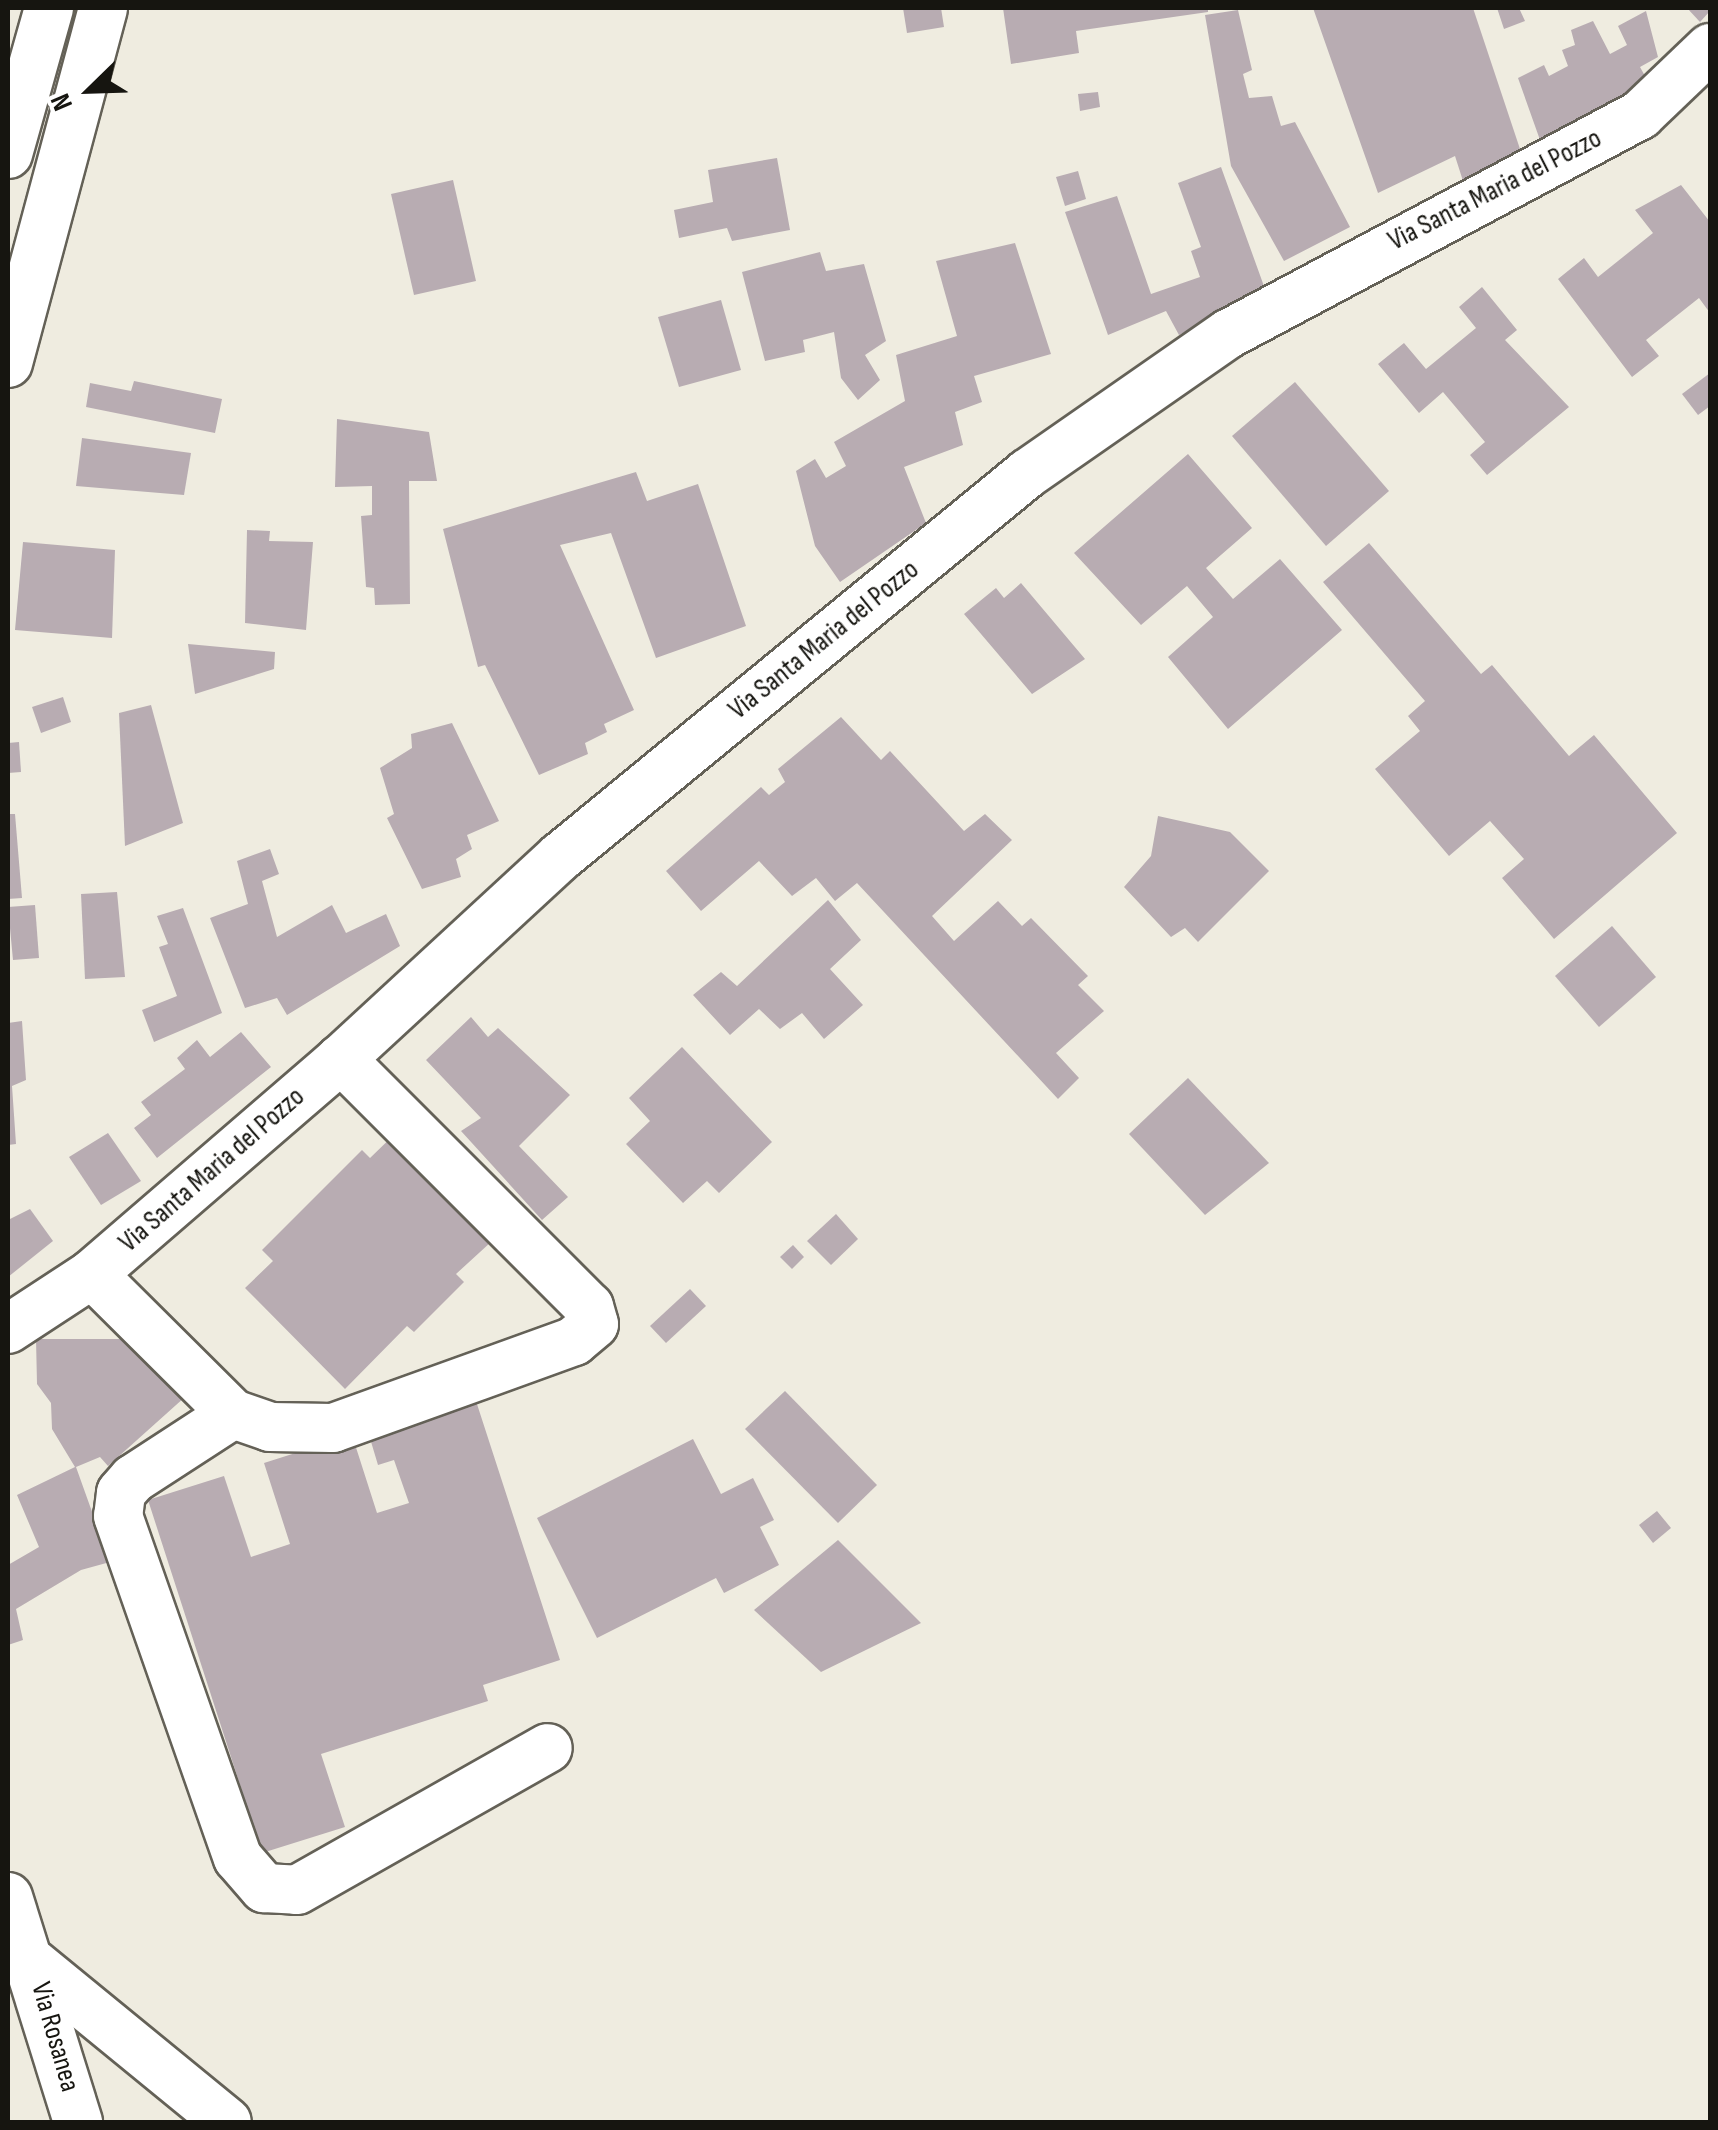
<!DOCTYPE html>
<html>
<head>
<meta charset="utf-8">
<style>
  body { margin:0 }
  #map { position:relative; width:1718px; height:2130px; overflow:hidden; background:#efece0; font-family:"Sofia Sans Condensed",sans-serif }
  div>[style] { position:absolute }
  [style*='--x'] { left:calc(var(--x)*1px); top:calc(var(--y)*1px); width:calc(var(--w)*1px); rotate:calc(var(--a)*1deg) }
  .building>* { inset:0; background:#b8acb2 }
  .roads { filter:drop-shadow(2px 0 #646157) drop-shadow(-2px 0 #646157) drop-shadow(0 2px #646157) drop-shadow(0 -2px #646157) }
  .minor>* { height:48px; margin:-24px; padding:0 24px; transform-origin:24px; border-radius:24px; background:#fff }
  span { translate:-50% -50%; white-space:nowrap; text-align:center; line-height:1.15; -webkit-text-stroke:9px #fff; paint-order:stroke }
  .street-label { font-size:28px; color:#161510 }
  .frame { position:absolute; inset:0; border:10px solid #161510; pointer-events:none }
  .north { position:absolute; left:40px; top:40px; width:100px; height:100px; -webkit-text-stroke:8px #fff; paint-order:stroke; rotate:247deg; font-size:28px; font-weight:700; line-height:40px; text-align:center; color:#161510 }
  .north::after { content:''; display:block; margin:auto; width:35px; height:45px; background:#161510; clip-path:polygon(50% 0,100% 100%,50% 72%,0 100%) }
</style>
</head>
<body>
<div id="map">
  <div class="building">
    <div style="clip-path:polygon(903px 8px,941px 8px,944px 27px,907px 33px)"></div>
    <div style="clip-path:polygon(1003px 8px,1208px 8px,1208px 12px,1076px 31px,1079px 53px,1011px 64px)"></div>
    <div style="clip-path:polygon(1313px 8px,1473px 8px,1521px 152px,1463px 181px,1455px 156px,1378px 193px)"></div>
    <div style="clip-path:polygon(1497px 8px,1519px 8px,1525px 21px,1504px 29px)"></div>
    <div style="clip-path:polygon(1687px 8px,1710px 8px,1710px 11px,1700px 22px)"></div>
    <div style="clip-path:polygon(1238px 10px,1252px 70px,1243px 74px,1249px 98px,1272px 96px,1281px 126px,1295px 122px,1350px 227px,1284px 261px,1231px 166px,1205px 15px)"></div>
    <div style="clip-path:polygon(1646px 11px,1658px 57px,1640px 67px,1650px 85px,1540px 140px,1518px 78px,1544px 65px,1549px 76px,1568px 66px,1562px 50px,1575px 45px,1571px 30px,1593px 21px,1610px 54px,1627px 45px,1618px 26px)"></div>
    <div style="clip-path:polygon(1098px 92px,1100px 107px,1080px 111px,1078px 94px)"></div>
    <div style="clip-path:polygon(777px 158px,790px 230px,732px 241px,727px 228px,679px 238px,674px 210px,713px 202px,708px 170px)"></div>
    <div style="clip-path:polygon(1221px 167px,1265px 289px,1179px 335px,1166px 311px,1108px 335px,1065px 212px,1117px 196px,1151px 294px,1200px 277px,1191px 251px,1201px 247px,1178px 183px)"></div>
    <div style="clip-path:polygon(1078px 171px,1086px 199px,1065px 206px,1056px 177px)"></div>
    <div style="clip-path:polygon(453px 180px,476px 281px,414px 295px,391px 194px)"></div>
    <div style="clip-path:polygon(1681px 185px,1710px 222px,1710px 313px,1699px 298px,1646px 340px,1659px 356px,1632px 377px,1558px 279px,1584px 258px,1598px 277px,1653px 233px,1635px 210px)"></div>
    <div style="clip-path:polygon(1015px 243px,1051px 354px,974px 376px,982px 402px,955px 412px,963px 445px,904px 467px,926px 523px,840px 582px,815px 546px,796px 471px,815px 459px,826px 478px,846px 466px,834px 442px,905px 401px,896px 355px,957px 336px,936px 261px)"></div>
    <div style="clip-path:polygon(820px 252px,826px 271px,864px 264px,886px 341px,865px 355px,880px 380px,858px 400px,841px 378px,834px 332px,803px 340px,805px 352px,765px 361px,742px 272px)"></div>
    <div style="clip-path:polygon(1482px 287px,1517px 330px,1505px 340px,1569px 407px,1487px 475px,1470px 455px,1485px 442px,1443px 392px,1419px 413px,1378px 364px,1404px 343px,1426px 369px,1476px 328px,1459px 307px)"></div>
    <div style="clip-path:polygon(721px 300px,741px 370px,679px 387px,658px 317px)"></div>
    <div style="clip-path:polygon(1710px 373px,1710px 406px,1698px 415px,1682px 394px)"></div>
    <div style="clip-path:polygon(134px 381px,222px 399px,215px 433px,86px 407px,90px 383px,131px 391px)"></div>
    <div style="clip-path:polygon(1295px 382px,1389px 491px,1326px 546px,1232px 436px)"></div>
    <div style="clip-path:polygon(337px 419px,429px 432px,437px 481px,409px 481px,410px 604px,375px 605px,374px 588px,366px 587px,361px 516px,372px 515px,372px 486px,335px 487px)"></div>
    <div style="clip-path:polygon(82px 438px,191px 453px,184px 495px,76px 486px)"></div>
    <div style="clip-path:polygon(1188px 454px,1252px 528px,1206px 568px,1233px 599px,1280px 559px,1342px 630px,1228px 729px,1168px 657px,1213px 617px,1187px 586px,1141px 625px,1074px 553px)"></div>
    <div style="clip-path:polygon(636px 472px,647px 501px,698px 484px,746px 626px,656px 658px,611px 533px,560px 545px,634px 710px,604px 724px,607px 732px,585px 743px,588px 754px,539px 775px,485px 665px,478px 667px,443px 529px)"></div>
    <div style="clip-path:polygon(247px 530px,270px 531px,269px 541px,313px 542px,306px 630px,245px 623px)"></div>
    <div style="clip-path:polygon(23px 542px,115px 550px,112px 638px,15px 630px)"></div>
    <div style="clip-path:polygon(1369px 543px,1481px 674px,1492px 665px,1569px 756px,1594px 735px,1677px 833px,1554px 939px,1502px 878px,1524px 859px,1490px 821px,1449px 856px,1375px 769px,1420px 731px,1408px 716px,1425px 701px,1323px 582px)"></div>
    <div style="clip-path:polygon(1021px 583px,1085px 659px,1032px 694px,964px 614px,996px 588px,1004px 598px)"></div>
    <div style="clip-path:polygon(188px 644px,275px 652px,274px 669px,195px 694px)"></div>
    <div style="clip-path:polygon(63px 697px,71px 722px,41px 733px,32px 707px)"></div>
    <div style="clip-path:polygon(151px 705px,183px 823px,125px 846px,119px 713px)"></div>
    <div style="clip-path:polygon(841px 717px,881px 760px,890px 751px,964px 831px,985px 814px,1012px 840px,932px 916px,954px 941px,998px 901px,1022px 926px,1031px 918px,1088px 976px,1078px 985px,1104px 1011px,1056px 1053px,1079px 1078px,1058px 1099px,857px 883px,835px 901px,816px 878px,792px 896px,759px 861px,701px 911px,666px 871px,761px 787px,769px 795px,785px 782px,778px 769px)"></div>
    <div style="clip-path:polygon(452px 723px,499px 821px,467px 835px,472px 849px,456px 859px,461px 877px,422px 889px,387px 818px,394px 814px,380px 768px,412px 748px,411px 734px)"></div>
    <div style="clip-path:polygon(19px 742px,21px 772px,8px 773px,8px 743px)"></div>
    <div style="clip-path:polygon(8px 814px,15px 814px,22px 898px,8px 899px)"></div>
    <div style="clip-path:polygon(1158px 816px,1230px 832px,1269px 871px,1198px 942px,1185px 928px,1171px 937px,1124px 887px,1151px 856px)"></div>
    <div style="clip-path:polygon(270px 849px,279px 874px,262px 881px,277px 937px,332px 905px,346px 933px,386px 914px,400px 946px,287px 1015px,277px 998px,245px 1008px,210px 918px,248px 904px,237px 861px)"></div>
    <div style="clip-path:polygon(117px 892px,125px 977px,85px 979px,81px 894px)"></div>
    <div style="clip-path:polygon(828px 900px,861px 940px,830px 969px,863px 1005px,824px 1039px,802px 1013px,780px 1029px,759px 1009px,730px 1035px,693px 995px,721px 972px,737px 986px)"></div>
    <div style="clip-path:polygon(35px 905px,39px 958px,13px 960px,8px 907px)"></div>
    <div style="clip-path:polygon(183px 908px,222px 1013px,154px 1042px,142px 1010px,177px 996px,159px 947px,168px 944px,157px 916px)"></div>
    <div style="clip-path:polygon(1612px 926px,1656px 977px,1599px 1027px,1555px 976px)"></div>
    <div style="clip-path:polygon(471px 1017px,488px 1037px,498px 1028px,570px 1095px,519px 1146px,568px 1197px,542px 1220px,461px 1131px,481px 1118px,426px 1060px)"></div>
    <div style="clip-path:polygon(22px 1021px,26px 1080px,12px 1086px,16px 1144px,8px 1145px,8px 1023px)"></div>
    <div style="clip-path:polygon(241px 1032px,271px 1067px,157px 1158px,134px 1128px,151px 1115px,141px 1102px,185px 1069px,177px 1058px,197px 1040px,210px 1057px)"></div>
    <div style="clip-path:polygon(682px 1047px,772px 1142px,719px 1193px,707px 1181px,683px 1203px,626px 1144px,650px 1121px,629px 1098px)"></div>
    <div style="clip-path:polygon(1188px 1078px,1269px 1163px,1205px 1215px,1129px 1134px)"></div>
    <div style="clip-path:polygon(401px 1128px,503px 1231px,456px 1274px,464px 1282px,414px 1332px,407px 1326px,345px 1389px,245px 1288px,273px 1261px,262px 1250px,362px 1150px,370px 1158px)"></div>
    <div style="clip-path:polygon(108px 1133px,141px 1181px,101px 1205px,69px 1157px)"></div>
    <div style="clip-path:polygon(30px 1209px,53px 1241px,8px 1277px,8px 1220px)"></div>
    <div style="clip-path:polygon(836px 1214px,858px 1239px,831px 1265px,807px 1241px)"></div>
    <div style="clip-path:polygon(793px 1245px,804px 1257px,792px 1269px,780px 1257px)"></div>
    <div style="clip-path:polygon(690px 1289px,706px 1306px,666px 1343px,650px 1326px)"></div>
    <div style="clip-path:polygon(36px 1339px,134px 1339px,195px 1388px,108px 1466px,100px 1457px,76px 1467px,110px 1562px,81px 1570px,16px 1609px,23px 1640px,8px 1645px,8px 1565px,39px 1547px,17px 1495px,75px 1467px,52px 1429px,51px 1403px,37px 1384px)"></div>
    <div style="clip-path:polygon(785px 1391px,877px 1485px,838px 1523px,745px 1429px)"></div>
    <div style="clip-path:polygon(476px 1401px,560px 1660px,483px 1685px,488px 1701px,321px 1754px,345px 1827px,262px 1853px,148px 1500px,224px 1476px,251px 1557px,290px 1544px,264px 1463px,352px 1435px,377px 1513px,409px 1503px,394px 1460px,378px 1465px,369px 1435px)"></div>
    <div style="clip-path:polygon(693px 1439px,721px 1494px,753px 1478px,774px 1520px,760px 1527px,779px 1565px,724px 1593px,716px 1578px,597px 1638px,537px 1518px)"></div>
    <div style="clip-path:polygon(1657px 1511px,1671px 1528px,1653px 1543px,1639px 1525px)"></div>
    <div style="clip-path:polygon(838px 1540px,921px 1623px,821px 1672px,754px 1610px)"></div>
  </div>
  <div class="roads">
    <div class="minor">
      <div style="--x:8;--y:154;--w:152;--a:-74.3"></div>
      <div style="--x:8;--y:363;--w:367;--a:-75"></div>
      <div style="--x:92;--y:1274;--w:199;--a:44.8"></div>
      <div style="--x:233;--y:1414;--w:39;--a:19"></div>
      <div style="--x:270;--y:1427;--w:63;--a:0.9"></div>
      <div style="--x:333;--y:1428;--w:256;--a:-19.8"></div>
      <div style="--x:574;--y:1341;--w:26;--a:-40"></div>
      <div style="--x:594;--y:1324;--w:18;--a:-106"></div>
      <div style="--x:589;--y:1307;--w:351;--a:-135"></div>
      <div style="--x:8;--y:1329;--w:100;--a:-33.2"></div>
      <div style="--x:92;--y:1274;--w:329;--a:-40.8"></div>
      <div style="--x:341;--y:1059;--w:298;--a:-42.7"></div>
      <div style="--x:560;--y:857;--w:605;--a:-39.37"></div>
      <div style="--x:1028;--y:473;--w:244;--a:-34.8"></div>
      <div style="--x:1228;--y:334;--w:467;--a:-28"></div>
      <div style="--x:1640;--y:115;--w:97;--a:-43.7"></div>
      <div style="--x:233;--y:1414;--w:119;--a:147"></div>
      <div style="--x:133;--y:1479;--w:18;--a:131"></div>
      <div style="--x:121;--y:1493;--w:23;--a:97"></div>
      <div style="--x:118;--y:1516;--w:362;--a:70.7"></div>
      <div style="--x:238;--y:1858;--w:40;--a:49"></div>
      <div style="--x:264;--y:1888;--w:33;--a:3"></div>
      <div style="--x:297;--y:1890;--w:288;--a:-29.5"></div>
      <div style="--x:8;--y:1897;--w:236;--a:72.7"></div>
      <div style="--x:34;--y:1964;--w:249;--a:39.3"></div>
    </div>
  </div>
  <div class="street-label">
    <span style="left:1495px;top:190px;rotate:-27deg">Via Santa Maria del Pozzo</span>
    <span style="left:824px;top:640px;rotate:-39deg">Via Santa Maria del Pozzo</span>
    <span style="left:212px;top:1170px;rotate:-41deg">Via Santa Maria del Pozzo</span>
    <span style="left:55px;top:2037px;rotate:74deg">Via Rosanea</span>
  </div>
  <div class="frame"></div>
  <div class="north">N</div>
</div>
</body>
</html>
